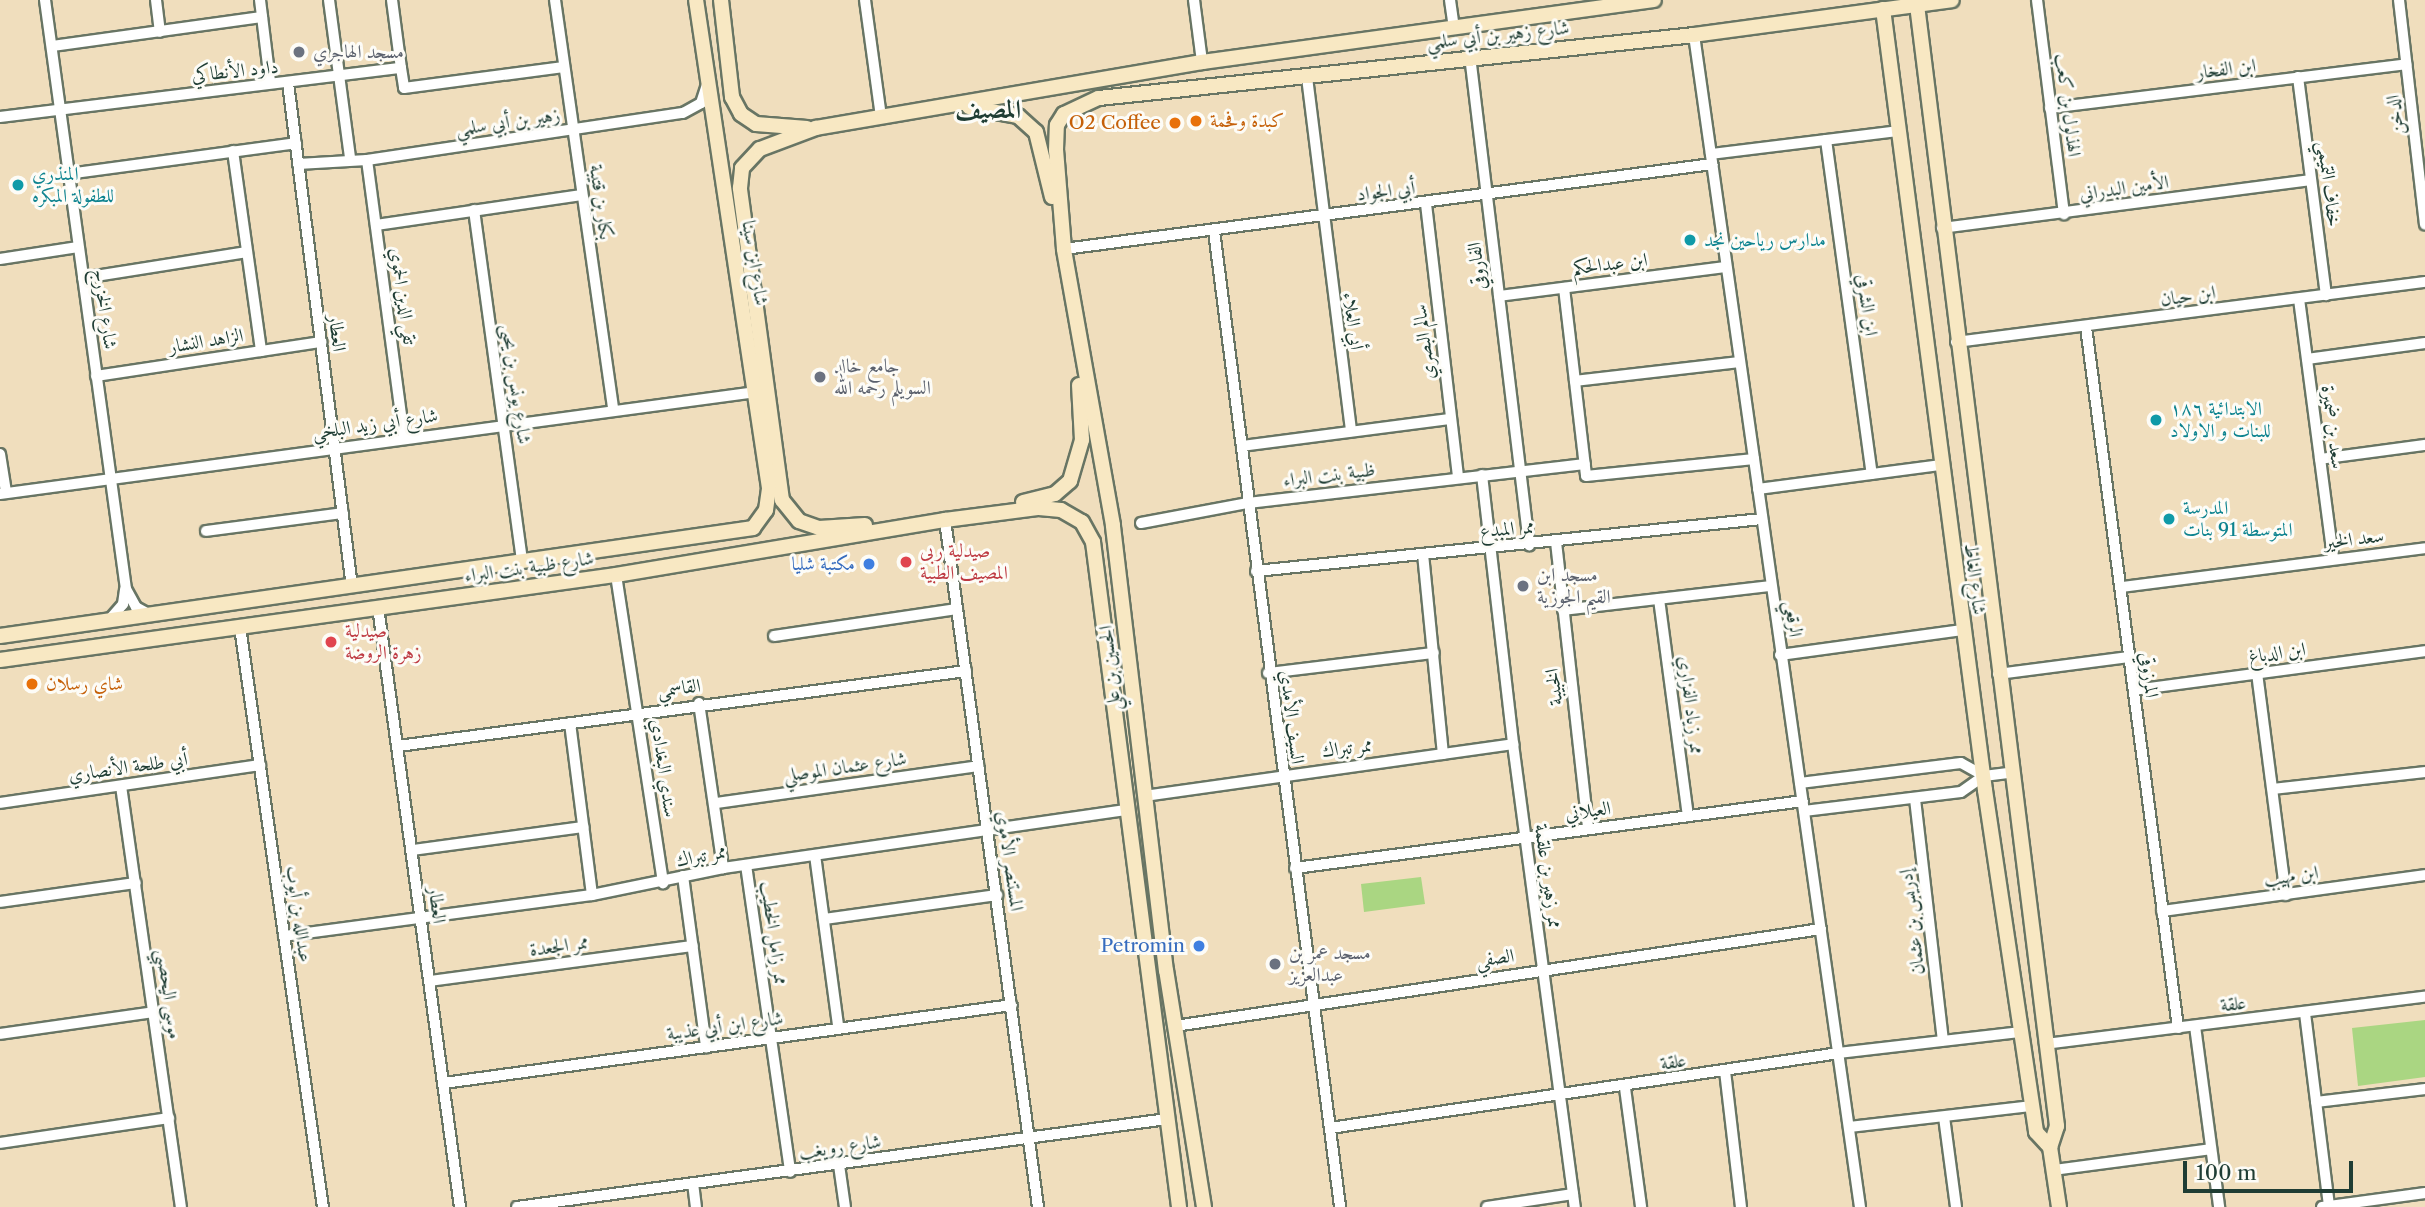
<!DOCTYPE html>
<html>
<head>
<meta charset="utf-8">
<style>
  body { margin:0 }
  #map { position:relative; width:2425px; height:1207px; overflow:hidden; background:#f0debd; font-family:"Libre Caslon Text",Amiri,serif }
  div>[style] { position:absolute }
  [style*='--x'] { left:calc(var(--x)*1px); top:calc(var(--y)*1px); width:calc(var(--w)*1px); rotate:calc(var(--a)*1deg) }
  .green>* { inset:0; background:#aad682 }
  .roads { filter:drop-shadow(2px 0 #687564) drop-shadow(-2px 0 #687564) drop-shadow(0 2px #687564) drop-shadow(0 -2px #687564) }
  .street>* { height:10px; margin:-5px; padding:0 5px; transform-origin:5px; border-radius:5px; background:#fff }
  .secondary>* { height:14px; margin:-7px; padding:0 7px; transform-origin:7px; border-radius:7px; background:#f8e8c3 }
  .dots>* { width:19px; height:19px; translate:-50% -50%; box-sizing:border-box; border:4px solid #fdfcf7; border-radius:50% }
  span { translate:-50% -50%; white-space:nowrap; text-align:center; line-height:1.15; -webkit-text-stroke:6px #fdfcf7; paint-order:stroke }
  .street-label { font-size:19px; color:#1f3d34 }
  .worship-label { font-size:19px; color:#5b616d }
  .left { translate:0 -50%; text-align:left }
  .food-label { font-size:19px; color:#c56008 }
  .right { translate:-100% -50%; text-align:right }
  .culture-label { font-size:19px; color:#0d838f }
  .health-label { font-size:19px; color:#be3a42 }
  .shop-label { font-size:19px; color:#366cbe }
  .district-label { font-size:26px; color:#1f3d34; font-weight:700 }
  .scale { position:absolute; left:2183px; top:1161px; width:170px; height:32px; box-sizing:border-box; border:4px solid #1f3d34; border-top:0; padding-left:9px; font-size:21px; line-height:24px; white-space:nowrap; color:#1f3d34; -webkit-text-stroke:5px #fdfcf7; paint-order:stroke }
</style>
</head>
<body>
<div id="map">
  <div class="green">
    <div style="clip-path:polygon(1421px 877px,1425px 904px,1364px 912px,1361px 884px)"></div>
    <div style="clip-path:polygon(2425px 1020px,2425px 1077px,2358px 1086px,2352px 1028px)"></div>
  </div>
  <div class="roads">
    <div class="street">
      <div style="--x:45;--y:0;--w:595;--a:82.17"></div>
      <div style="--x:126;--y:589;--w:21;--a:61"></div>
      <div style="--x:136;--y:607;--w:13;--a:29"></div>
      <div style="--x:156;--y:0;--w:32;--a:83"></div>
      <div style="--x:260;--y:0;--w:83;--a:83"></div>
      <div style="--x:329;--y:0;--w:159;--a:82.4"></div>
      <div style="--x:392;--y:0;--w:69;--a:82.5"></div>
      <div style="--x:555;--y:0;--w:413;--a:81.9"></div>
      <div style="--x:865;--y:0;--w:118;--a:82.2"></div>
      <div style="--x:1194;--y:0;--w:63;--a:82.6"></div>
      <div style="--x:1450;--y:0;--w:28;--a:82"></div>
      <div style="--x:2037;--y:0;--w:216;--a:82.8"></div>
      <div style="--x:2399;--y:0;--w:226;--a:83.4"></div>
      <div style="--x:1694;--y:35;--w:1184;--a:81.94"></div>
      <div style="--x:52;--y:46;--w:212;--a:-7.9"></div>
      <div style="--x:1470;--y:56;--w:493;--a:83.1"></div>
      <div style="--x:1307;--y:77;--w:357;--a:82.9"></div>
      <div style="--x:2298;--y:77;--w:220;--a:82.7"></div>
      <div style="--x:288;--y:83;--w:508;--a:82.76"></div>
      <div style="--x:2050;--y:108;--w:359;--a:-7"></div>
      <div style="--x:0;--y:117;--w:404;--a:-7"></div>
      <div style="--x:401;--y:68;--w:20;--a:81"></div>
      <div style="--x:404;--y:88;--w:161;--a:-7.5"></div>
      <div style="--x:1826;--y:140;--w:337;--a:82.2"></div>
      <div style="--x:233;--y:151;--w:202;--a:82"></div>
      <div style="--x:1711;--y:154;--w:189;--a:-7"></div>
      <div style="--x:367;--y:160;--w:279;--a:82.4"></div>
      <div style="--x:298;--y:164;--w:69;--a:-3.3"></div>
      <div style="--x:367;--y:160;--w:319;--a:-8.5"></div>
      <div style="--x:683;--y:113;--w:21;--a:-29"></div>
      <div style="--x:701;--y:103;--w:20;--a:-72"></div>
      <div style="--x:68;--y:174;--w:230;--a:-7.7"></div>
      <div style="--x:1426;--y:204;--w:275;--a:83.3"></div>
      <div style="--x:474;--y:210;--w:355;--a:82.2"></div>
      <div style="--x:376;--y:225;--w:208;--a:-8.3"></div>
      <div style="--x:1942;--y:228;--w:371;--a:-7.4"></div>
      <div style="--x:1214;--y:231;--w:984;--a:82.64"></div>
      <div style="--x:1064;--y:249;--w:654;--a:-7.47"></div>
      <div style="--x:0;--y:259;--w:79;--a:-8.7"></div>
      <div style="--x:83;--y:278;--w:166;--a:-9"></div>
      <div style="--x:1564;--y:288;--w:189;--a:83.3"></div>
      <div style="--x:1586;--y:476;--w:169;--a:-5.8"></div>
      <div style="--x:1499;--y:296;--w:229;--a:-7.3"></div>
      <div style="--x:2299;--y:299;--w:262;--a:82.5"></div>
      <div style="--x:2086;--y:327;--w:707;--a:82.52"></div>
      <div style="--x:1956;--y:342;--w:473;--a:-7.3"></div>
      <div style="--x:2307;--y:359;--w:119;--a:-7.7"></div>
      <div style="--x:96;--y:376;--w:228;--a:-8.6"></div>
      <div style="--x:1575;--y:381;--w:165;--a:-6.6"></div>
      <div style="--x:1242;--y:446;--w:210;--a:-7.4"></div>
      <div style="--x:0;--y:454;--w:39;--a:81"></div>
      <div style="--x:2320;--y:459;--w:106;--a:-7.6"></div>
      <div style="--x:1482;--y:475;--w:271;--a:83.4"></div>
      <div style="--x:1513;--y:744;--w:467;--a:82.4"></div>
      <div style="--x:1758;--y:489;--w:185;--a:-7.5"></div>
      <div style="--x:0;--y:494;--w:763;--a:-7.68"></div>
      <div style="--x:945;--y:520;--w:693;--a:82.29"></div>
      <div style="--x:1141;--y:523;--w:109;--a:-10.6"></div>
      <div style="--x:1248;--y:503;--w:339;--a:-6.6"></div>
      <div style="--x:206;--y:531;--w:138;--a:-7.5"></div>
      <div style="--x:1556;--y:542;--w:288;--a:83.6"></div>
      <div style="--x:1423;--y:554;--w:201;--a:84.3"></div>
      <div style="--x:1256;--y:571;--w:509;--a:-5.87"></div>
      <div style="--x:616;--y:575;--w:312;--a:81.3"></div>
      <div style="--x:2122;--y:587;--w:305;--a:-7.3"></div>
      <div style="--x:1659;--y:599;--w:219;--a:82.4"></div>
      <div style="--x:378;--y:607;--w:606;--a:82.22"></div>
      <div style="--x:1563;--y:610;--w:209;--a:-6.6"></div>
      <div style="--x:110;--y:619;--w:20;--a:-49"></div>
      <div style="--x:123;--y:604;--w:15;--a:-82"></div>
      <div style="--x:240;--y:627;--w:586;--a:81.86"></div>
      <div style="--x:774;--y:636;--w:185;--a:-8.4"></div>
      <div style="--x:1780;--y:655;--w:184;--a:-7.8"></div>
      <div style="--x:1268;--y:673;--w:167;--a:-6.9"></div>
      <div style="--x:2257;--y:673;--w:224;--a:82.6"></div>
      <div style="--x:1998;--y:674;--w:132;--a:-7.4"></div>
      <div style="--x:2134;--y:690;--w:294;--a:-7.6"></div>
      <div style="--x:699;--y:703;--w:167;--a:81.7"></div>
      <div style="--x:570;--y:723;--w:173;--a:82.7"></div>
      <div style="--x:398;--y:746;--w:573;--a:-7.52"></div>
      <div style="--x:1800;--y:783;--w:162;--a:-7.1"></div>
      <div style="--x:1961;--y:763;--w:26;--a:29"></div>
      <div style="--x:121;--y:786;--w:425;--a:81.9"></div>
      <div style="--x:2273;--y:789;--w:153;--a:-6.4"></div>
      <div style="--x:1144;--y:796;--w:373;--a:-8"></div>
      <div style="--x:1915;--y:799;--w:243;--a:83.4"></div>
      <div style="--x:0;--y:803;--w:263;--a:-8.3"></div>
      <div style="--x:716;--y:803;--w:265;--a:-8"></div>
      <div style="--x:1804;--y:811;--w:158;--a:-6.9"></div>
      <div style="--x:1961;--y:792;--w:28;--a:-35"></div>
      <div style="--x:1984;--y:776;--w:26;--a:-7"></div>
      <div style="--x:413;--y:850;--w:172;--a:-7.7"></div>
      <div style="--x:815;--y:855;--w:173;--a:82.3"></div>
      <div style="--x:746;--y:865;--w:310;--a:81.8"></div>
      <div style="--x:1295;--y:868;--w:512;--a:-7.51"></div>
      <div style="--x:683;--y:876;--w:173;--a:82.3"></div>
      <div style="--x:0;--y:902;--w:137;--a:-8"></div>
      <div style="--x:2162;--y:911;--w:265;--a:-7.8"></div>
      <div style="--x:824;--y:919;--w:175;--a:-7.9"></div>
      <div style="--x:284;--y:936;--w:311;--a:-7.6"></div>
      <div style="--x:592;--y:895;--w:134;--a:-11.6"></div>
      <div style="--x:723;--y:868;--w:407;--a:-8.2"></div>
      <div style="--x:430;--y:981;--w:265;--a:-7.6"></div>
      <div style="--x:2305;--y:1013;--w:193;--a:82.9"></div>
      <div style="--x:1175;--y:1026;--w:653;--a:-8.54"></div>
      <div style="--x:2195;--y:1026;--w:183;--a:82.4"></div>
      <div style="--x:0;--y:1034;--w:157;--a:-8.1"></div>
      <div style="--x:2045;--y:1044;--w:383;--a:-7.1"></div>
      <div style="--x:1725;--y:1071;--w:137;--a:83.3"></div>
      <div style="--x:444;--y:1083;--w:573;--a:-7.82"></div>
      <div style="--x:1625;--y:1088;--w:120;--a:82.3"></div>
      <div style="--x:2316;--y:1102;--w:110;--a:-6.8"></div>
      <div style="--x:1944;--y:1117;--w:91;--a:82.4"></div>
      <div style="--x:1850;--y:1127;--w:183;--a:-6.6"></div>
      <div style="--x:1330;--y:1128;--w:514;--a:-8.38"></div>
      <div style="--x:1839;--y:1053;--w:183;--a:-6.6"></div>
      <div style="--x:0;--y:1143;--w:171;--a:-8.4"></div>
      <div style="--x:839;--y:1165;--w:42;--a:81.9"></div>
      <div style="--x:2054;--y:1170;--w:158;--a:-7.6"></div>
      <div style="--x:693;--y:1183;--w:24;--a:83"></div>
      <div style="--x:517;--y:1207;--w:656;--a:-7.71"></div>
      <div style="--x:1487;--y:1207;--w:87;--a:-8.6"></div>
      <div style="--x:2322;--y:1207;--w:104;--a:-7.7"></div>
    </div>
    <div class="secondary">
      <div style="--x:721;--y:0;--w:98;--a:83.5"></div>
      <div style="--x:732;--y:97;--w:19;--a:62"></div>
      <div style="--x:741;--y:114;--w:18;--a:34"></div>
      <div style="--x:756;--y:124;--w:51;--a:4.5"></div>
      <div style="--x:1917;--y:5;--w:1130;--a:82.88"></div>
      <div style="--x:2057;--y:1126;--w:22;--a:108"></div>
      <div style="--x:2050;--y:1147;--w:61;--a:81.5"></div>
      <div style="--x:1883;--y:9;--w:788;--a:82.56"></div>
      <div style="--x:1985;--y:790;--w:346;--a:81.5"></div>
      <div style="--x:2036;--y:1132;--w:21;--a:47"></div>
      <div style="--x:969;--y:107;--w:50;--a:10.4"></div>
      <div style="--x:1018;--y:116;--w:24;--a:42"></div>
      <div style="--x:1036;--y:132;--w:67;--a:76.2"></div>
      <div style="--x:1023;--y:502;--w:33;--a:-14"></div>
      <div style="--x:1055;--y:494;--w:20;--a:-41"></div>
      <div style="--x:1070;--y:481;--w:43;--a:-73.7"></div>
      <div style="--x:1082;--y:440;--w:55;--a:-93.1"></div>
      <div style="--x:865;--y:525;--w:46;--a:176.3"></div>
      <div style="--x:819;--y:528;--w:21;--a:-161"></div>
      <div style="--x:799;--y:521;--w:27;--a:-129"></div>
      <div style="--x:782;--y:500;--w:315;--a:-97.7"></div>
      <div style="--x:740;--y:188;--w:20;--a:-84"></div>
      <div style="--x:742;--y:168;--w:26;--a:-47"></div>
      <div style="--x:760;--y:149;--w:60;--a:-20.6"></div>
      <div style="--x:816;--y:128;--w:392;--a:-9.7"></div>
      <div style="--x:1202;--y:62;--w:456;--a:-7.8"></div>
      <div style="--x:0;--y:636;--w:761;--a:-8.16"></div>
      <div style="--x:753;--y:528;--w:22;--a:-54"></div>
      <div style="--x:766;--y:510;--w:22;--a:-82"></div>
      <div style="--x:769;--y:488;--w:493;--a:-98.5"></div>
      <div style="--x:0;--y:660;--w:622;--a:-7.86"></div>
      <div style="--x:616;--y:575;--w:334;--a:-9.5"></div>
      <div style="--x:945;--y:520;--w:95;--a:-7.3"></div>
      <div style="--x:1039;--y:508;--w:22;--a:5"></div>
      <div style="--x:1061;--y:510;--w:24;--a:30"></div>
      <div style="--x:1082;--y:522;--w:23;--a:61"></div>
      <div style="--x:1093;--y:542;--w:671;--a:82.63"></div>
      <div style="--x:1204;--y:1207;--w:239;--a:-99.1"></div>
      <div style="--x:1166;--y:971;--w:449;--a:-96.8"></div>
      <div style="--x:1113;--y:525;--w:280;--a:-100.1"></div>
      <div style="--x:1064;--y:249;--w:99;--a:-94.6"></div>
      <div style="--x:1056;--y:150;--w:25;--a:-88"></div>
      <div style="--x:1057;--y:125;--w:13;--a:-58"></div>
      <div style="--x:1064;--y:114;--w:38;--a:-25"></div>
      <div style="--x:1099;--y:98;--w:598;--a:-6.04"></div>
      <div style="--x:1694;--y:35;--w:260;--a:-7.7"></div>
    </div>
  </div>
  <div class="dots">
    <div style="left:299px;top:52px;background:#6b7280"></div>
    <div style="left:1196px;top:121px;background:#e8710a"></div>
    <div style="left:1175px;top:123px;background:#e8710a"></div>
    <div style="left:18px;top:185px;background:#0f9aa8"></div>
    <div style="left:1690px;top:240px;background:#0f9aa8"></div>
    <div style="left:820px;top:377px;background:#6b7280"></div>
    <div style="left:2156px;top:420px;background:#0f9aa8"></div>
    <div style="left:2169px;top:519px;background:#0f9aa8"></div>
    <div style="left:906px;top:562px;background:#e0444e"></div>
    <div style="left:869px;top:564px;background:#3f7fe0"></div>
    <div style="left:1523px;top:586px;background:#6b7280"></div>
    <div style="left:331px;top:642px;background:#e0444e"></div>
    <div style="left:32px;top:684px;background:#e8710a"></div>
    <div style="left:1199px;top:946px;background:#3f7fe0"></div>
    <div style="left:1275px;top:964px;background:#6b7280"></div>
  </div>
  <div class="street-label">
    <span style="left:1498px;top:35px;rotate:-6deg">شارع زهير بن أبي سلمي</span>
    <span style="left:2226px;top:69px;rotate:-7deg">ابن الفخار</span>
    <span style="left:235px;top:71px;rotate:-6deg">داود الأنطاكي</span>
    <span style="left:2068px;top:105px;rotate:83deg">الهذلول بن كعب</span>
    <span style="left:2395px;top:115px;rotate:-97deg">الدخن</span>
    <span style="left:508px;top:122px;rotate:-8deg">زهير بن أبي سلمي</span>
    <span style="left:2329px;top:184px;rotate:83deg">خفاف التميمي</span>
    <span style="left:2124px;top:188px;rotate:-8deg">الأمين البدراني</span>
    <span style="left:1386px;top:191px;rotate:-7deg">أبي الجواد</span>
    <span style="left:601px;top:202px;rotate:82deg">بكار بن قتيبة</span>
    <span style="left:755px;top:263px;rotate:81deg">شارع ابن سينا</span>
    <span style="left:1610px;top:264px;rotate:-7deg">ابن عبدالحكم</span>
    <span style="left:1477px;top:266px;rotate:-97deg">الفاروقي</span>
    <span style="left:403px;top:296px;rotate:82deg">تقي الدين الحموي</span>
    <span style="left:2188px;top:296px;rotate:-8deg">ابن حيان</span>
    <span style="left:1867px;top:305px;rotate:82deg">ابن الشرقي</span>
    <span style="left:105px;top:309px;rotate:82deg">شارع الخزرج</span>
    <span style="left:1353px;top:321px;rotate:82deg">أبي العلاء</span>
    <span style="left:337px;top:333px;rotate:83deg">العطار</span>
    <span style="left:206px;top:341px;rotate:-9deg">الزاهد النشار</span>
    <span style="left:1424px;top:342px;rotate:-97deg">سالم البصري</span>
    <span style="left:516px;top:384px;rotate:82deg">شارع يونس بن يحىى</span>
    <span style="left:375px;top:424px;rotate:-8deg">شارع أبي زيد البلخي</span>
    <span style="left:2333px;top:427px;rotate:83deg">سعد بن ضميرة</span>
    <span style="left:1329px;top:475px;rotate:-7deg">ظبية بنت البراء</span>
    <span style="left:1507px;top:529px;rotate:-5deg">ممر المبدع</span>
    <span style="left:2354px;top:539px;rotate:-7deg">سعد الخير</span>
    <span style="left:529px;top:567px;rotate:-8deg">شارع ظبية بنت البراء</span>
    <span style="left:1975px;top:579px;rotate:83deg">شارع الغاط</span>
    <span style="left:1793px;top:619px;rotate:83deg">الرقعي</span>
    <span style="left:2277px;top:653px;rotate:-8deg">ابن الدباغ</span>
    <span style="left:1110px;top:668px;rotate:-96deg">الحسين بن علي</span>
    <span style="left:2149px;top:675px;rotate:82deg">المرزوقي</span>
    <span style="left:1554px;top:687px;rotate:-97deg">الخبيبة</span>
    <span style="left:679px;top:688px;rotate:-7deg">القاسمي</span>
    <span style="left:1691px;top:705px;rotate:83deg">ممر زياد الفزاري</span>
    <span style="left:1292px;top:717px;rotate:83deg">السيف الأمدي</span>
    <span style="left:1347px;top:748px;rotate:-7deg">ممر تبراك</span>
    <span style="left:128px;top:767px;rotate:-8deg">أبي طلحة الأنصاري</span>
    <span style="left:845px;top:767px;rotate:-8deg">شارع عثمان الموصلي</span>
    <span style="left:664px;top:768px;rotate:82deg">سندي البغدادي</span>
    <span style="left:1588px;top:811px;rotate:-8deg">العيلاني</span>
    <span style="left:701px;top:856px;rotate:-11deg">ممر تبراك</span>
    <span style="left:1010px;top:861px;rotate:82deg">المستنصر الأموي</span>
    <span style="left:1548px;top:876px;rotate:82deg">ممر زهير بن علقمة</span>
    <span style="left:2291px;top:876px;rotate:-8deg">ابن مهيب</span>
    <span style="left:437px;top:905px;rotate:83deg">العطار</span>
    <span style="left:299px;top:914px;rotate:82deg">عبدالله بن أيوب</span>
    <span style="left:1912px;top:922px;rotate:-97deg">إدريس بن عثمان</span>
    <span style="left:774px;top:933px;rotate:82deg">ممر زامل الخطيب</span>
    <span style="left:559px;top:946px;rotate:-8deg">ممر الجعدة</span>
    <span style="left:1495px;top:958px;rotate:-8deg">الصفي</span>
    <span style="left:169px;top:994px;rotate:82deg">موسى اليحصبي</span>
    <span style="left:2233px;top:1004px;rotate:-7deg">علقة</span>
    <span style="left:725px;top:1026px;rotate:-8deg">شارع ابن أبي عذيبة</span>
    <span style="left:1673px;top:1062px;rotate:-10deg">علقة</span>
    <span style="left:840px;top:1147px;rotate:-8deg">شارع رويغب</span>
  </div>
  <div class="worship-label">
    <span class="left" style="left:313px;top:52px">مسجد الهاجري</span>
    <span class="left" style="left:834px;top:377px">جامع خالد<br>السويلم رحمه الله</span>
    <span class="left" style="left:1537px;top:586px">مسجد ابن<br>القيم الجوزية</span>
    <span class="left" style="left:1289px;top:964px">مسجد عمر بن<br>عبدالعزيز</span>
  </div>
  <div class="food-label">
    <span class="left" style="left:1210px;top:121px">كبدة وفحمة</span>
    <span class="right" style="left:1161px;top:123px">O2 Coffee</span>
    <span class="left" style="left:46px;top:684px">شاي رسلان</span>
  </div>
  <div class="culture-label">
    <span class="left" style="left:32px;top:185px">المنذري<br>للطفولة المبكره</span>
    <span class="left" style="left:1704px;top:240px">مدارس رياحين نجد</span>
    <span class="left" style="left:2170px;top:420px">الابتدائية ١٨٦<br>للبنات و الاولاد</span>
    <span class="left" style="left:2183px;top:519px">المدرسة<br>المتوسطة 91 بنات</span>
  </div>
  <div class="health-label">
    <span class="left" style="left:920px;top:562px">صيدلية ربى<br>المصيف الطبية</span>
    <span class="left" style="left:345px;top:642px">صيدلية<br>زهرة الروضة</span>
  </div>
  <div class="shop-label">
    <span class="right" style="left:855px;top:564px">مكتبة شليا</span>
    <span class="right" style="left:1185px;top:946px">Petromin</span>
  </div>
  <div class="district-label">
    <span style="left:988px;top:110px">المصيف</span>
  </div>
  <div class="scale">100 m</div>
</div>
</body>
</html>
